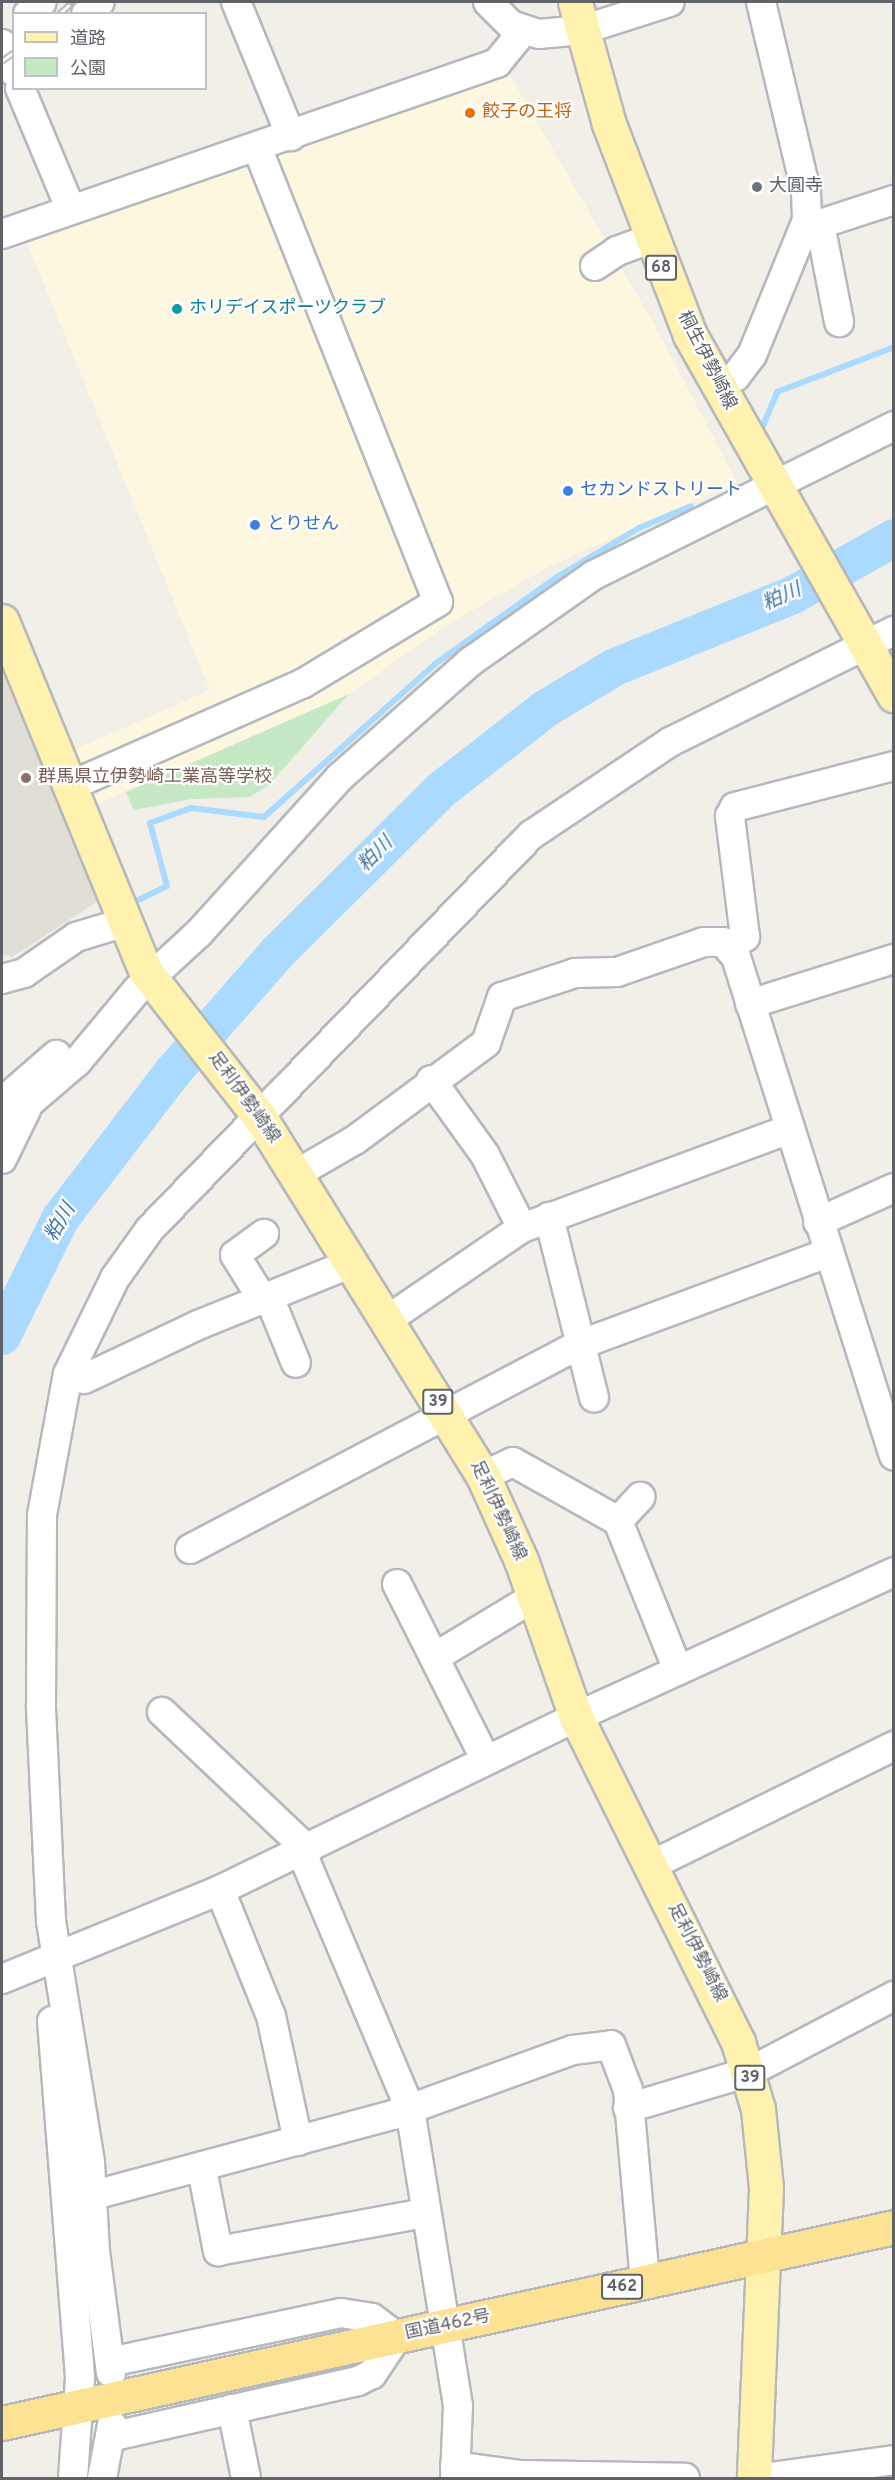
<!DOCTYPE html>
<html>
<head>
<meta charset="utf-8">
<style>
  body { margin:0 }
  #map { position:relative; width:895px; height:2480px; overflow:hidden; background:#f1efe8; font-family:Overpass,"Noto Sans JP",sans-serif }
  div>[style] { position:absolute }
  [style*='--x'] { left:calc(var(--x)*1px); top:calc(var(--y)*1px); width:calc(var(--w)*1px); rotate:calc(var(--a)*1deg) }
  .commercial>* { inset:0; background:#fef7e0 }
  .education>* { inset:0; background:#e1ded6 }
  .green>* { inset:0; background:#c5e8c5 }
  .stream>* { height:6px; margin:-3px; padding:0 3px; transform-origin:3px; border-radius:3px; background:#aadaff }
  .river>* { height:38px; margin:-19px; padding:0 19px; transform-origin:19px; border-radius:19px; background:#aadaff }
  .roads { filter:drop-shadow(2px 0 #b5b8bc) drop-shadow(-2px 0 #b5b8bc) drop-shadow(0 2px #b5b8bc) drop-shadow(0 -2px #b5b8bc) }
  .minor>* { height:28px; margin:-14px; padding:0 14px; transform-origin:14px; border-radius:14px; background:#fff }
  .major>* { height:33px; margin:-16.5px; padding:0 16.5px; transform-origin:16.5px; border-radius:16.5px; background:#fff2af }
  .highway>* { height:33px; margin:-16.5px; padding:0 16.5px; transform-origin:16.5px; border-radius:16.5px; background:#fde293 }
  .rail>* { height:7px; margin-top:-3.5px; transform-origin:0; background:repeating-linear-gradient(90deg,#fff 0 14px,#b6b7b8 0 28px); box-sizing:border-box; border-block:2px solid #b6b7b8 }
  .dots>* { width:16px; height:16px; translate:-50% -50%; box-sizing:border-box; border:3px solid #fff; border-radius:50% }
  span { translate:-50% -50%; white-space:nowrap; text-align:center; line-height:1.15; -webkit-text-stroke:4.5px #fff; paint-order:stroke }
  .shield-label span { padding:2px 4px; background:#fff; border:2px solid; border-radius:4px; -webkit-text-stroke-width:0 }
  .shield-label { font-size:16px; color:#5f6368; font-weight:700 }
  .food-label { font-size:18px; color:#c56008 }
  .left { translate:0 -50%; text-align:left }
  .worship-label { font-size:18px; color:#5b616d }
  .culture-label { font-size:18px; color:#0d838f }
  .street-label { font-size:18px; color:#5f6368 }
  .shop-label { font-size:18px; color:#366cbe }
  .education-label { font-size:18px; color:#785e54 }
  .water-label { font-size:20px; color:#4174aa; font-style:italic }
  .frame { position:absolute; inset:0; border:3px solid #5f6368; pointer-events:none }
  .legend { position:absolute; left:12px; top:12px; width:195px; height:78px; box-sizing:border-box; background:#fff; border:2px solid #bfc1c3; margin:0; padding:8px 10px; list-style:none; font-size:18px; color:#5f6368 }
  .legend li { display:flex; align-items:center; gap:12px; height:30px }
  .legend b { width:30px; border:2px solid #bfc1c3 }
</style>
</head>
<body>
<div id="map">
  <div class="commercial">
    <div style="clip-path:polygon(507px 70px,654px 324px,737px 482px,548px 567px,445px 626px,349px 694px,90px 807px,67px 753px,210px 690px,26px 240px)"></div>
  </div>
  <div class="education">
    <div style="clip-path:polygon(2px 655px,100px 900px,12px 957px,2px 954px)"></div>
  </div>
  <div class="green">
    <div style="clip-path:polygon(349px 694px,269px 785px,250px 797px,192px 799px,134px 810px,126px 792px)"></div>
  </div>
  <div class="stream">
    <div style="--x:762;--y:428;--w:39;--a:-67"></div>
    <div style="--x:777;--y:392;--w:125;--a:-21"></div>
    <div style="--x:130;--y:904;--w:41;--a:-25.9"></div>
    <div style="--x:167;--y:886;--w:65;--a:-105.1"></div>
    <div style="--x:150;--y:823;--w:44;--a:-20.1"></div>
    <div style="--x:191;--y:808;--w:74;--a:7"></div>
    <div style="--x:264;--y:817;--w:229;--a:-41.8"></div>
    <div style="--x:435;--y:664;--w:150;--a:-35.5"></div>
    <div style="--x:557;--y:577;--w:96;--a:-30.9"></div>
    <div style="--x:639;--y:528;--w:56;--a:-22.9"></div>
  </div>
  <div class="river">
    <div style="--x:2;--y:1336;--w:131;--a:-63.6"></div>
    <div style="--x:60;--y:1219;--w:184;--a:-52.5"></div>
    <div style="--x:172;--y:1073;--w:159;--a:-48.8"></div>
    <div style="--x:277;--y:953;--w:231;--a:-44.8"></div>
    <div style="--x:441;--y:790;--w:132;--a:-37.9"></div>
    <div style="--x:545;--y:709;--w:82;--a:-31"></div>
    <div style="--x:615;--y:667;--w:192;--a:-22"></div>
    <div style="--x:793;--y:595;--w:116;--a:-29.4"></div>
  </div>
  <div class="roads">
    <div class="minor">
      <div style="--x:236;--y:2;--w:145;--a:67.7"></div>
      <div style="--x:488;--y:2;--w:33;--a:45"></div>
      <div style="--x:511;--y:25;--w:29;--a:18"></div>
      <div style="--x:539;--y:34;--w:43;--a:-5.3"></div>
      <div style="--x:582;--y:30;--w:92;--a:-17.7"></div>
      <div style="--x:28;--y:14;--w:18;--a:-41"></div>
      <div style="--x:86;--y:14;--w:18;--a:-41"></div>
      <div style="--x:2;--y:44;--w:30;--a:67"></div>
      <div style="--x:20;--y:88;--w:132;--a:67.3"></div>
      <div style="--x:807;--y:220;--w:14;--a:17"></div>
      <div style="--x:820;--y:224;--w:78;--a:-18"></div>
      <div style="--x:820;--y:224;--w:100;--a:79"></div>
      <div style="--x:2;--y:234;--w:524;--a:-19.06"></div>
      <div style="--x:497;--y:63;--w:41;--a:-50.9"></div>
      <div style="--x:595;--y:266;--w:27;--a:-34"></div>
      <div style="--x:617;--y:251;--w:35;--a:-20"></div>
      <div style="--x:718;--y:387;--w:21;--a:-31"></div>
      <div style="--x:736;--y:376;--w:26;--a:-53"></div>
      <div style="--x:752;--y:355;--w:146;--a:-67.8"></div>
      <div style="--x:807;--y:220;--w:29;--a:-92"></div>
      <div style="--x:806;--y:191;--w:194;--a:-103.4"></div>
      <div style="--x:68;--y:787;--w:256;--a:-23.8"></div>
      <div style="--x:302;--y:684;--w:159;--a:-31.1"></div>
      <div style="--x:438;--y:602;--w:490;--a:-111.7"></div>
      <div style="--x:731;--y:946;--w:17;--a:-33"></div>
      <div style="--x:745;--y:937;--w:122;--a:-97.1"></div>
      <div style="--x:730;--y:816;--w:10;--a:-61"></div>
      <div style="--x:735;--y:807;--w:164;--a:-14.5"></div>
      <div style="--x:2;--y:979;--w:23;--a:-15"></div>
      <div style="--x:24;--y:973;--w:63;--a:-34.7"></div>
      <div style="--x:76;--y:937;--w:48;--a:-16.9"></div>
      <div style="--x:750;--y:1004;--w:151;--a:-17.4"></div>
      <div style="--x:431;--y:1080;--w:92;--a:54.2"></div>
      <div style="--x:485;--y:1155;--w:82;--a:63.1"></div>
      <div style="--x:2;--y:1102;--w:72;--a:-41"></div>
      <div style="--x:2;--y:1126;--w:99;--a:-40.5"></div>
      <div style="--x:77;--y:1062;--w:94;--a:-50.2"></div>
      <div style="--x:137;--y:990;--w:84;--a:-42.6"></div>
      <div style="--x:199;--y:933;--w:210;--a:-47.9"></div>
      <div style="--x:340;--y:777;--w:174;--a:-41.5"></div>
      <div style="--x:470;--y:662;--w:151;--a:-35.1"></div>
      <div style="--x:594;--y:575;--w:335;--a:-26.4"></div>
      <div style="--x:2;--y:1159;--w:55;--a:-63.9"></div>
      <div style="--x:296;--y:1174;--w:68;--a:-30"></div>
      <div style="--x:355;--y:1140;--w:163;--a:-36.5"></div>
      <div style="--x:486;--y:1043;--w:49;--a:-70.8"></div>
      <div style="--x:502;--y:997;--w:77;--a:-18.2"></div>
      <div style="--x:575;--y:973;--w:42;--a:-1.4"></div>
      <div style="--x:617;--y:972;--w:92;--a:-19"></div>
      <div style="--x:704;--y:942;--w:19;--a:0"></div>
      <div style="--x:723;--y:942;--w:20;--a:49"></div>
      <div style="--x:736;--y:957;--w:523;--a:72.43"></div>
      <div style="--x:549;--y:1217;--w:186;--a:76"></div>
      <div style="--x:818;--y:1222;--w:83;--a:-24.1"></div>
      <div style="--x:269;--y:1297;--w:71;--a:67.8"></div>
      <div style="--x:263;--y:1300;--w:53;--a:-121.9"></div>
      <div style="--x:235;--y:1255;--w:36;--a:-36"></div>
      <div style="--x:387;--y:1320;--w:163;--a:-34.3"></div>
      <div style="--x:522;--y:1228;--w:285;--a:-20.3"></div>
      <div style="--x:84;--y:1379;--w:126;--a:-25.3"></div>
      <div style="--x:198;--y:1325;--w:166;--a:-21.9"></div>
      <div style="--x:483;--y:1476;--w:33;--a:-25"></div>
      <div style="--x:513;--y:1462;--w:120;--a:29.3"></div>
      <div style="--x:618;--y:1521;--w:161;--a:68.1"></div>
      <div style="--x:618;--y:1521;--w:33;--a:-47"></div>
      <div style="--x:190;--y:1549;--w:439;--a:-27.7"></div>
      <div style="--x:579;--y:1345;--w:265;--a:-20.3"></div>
      <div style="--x:397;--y:1584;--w:197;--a:63.2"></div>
      <div style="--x:435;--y:1657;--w:116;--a:-31.2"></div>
      <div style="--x:162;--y:1712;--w:201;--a:43.4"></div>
      <div style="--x:302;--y:1853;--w:278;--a:67.1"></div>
      <div style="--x:410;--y:2109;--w:301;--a:80.8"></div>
      <div style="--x:458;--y:2406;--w:72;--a:92.4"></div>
      <div style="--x:652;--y:1865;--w:270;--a:-26.2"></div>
      <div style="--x:220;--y:1890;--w:136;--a:68"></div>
      <div style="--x:271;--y:2016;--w:128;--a:77.8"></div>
      <div style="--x:2;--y:1979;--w:235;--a:-22.2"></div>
      <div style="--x:220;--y:1890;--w:396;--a:-25.9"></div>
      <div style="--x:576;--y:1717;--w:349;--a:-24.5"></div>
      <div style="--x:52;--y:2021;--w:358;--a:85.5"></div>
      <div style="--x:80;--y:2378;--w:100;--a:94"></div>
      <div style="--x:628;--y:2108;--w:126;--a:-16.6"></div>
      <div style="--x:749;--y:2072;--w:164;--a:-27.7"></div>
      <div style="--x:202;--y:2169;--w:84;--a:79"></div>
      <div style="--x:218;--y:2251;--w:210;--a:-10.4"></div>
      <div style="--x:94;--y:2195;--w:310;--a:-15"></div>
      <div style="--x:393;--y:2115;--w:191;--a:-19.9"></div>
      <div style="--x:573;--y:2050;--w:38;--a:-7"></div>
      <div style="--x:611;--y:2045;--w:48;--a:69.3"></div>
      <div style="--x:628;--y:2090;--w:193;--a:84.9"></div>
      <div style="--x:110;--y:2362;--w:236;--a:-12"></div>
      <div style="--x:341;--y:2313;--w:31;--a:9"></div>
      <div style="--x:372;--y:2318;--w:31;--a:37"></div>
      <div style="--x:397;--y:2337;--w:45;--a:124"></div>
      <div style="--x:372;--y:2374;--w:16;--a:153"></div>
      <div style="--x:358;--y:2381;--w:254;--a:167.3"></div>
      <div style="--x:111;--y:2373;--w:122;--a:-97.5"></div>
      <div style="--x:95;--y:2252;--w:90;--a:-93.2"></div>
      <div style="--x:90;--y:2162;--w:244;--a:-99.2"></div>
      <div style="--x:51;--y:1921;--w:216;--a:-92.7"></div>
      <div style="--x:41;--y:1705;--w:190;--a:-89.7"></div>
      <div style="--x:42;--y:1515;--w:143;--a:-79.6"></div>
      <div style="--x:68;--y:1374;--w:107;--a:-63.9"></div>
      <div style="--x:115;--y:1278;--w:60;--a:-54.5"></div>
      <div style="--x:150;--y:1229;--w:548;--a:-45.96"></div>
      <div style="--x:531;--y:835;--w:167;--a:-33.8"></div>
      <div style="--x:670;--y:742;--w:250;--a:-26.4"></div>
      <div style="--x:232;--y:2409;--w:70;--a:78.5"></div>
      <div style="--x:455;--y:2466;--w:67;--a:7.8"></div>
      <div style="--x:521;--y:2475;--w:164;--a:1"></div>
      <div style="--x:102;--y:2478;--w:54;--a:-79.3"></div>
      <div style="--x:763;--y:2478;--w:132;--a:-7.8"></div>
    </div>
    <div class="major">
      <div style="--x:575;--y:2;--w:127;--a:74.4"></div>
      <div style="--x:609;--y:124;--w:226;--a:69"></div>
      <div style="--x:690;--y:335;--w:414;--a:60.5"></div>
      <div style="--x:2;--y:621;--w:379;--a:67.7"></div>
      <div style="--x:146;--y:972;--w:183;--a:51.9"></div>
      <div style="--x:259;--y:1116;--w:424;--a:58.1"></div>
      <div style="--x:483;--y:1476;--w:92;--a:65.7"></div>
      <div style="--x:521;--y:1560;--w:166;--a:70.7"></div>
      <div style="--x:576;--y:1717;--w:363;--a:63.5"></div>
      <div style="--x:738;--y:2042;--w:70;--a:73.4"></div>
      <div style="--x:758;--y:2109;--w:79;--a:84.2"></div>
      <div style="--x:766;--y:2188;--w:290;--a:92.4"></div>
    </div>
    <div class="highway">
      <div style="--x:2;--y:2423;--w:913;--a:-12.39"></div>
    </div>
  </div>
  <div class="rail">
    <div style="--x:59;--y:14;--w:18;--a:-41"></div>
    <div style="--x:2;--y:61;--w:15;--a:-37"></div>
  </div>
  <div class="dots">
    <div style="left:470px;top:113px;background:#e8710a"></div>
    <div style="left:757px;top:187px;background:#6b7280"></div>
    <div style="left:177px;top:309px;background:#0f9aa8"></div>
    <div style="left:568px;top:491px;background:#3f7fe0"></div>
    <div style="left:255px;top:525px;background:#3f7fe0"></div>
    <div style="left:26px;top:778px;background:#8d6e63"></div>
  </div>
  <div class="shield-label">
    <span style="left:661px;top:268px">68</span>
    <span style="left:438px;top:1402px">39</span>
    <span style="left:750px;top:2078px">39</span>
    <span style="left:622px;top:2287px">462</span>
  </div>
  <div class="food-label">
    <span class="left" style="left:482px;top:113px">餃子の王将</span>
  </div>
  <div class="worship-label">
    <span class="left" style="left:769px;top:187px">大圓寺</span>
  </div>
  <div class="culture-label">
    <span class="left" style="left:189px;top:309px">ホリデイスポーツクラブ</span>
  </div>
  <div class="street-label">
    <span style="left:706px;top:361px;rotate:63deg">桐生伊勢崎線</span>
    <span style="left:243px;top:1098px;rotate:54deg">足利伊勢崎線</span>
    <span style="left:497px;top:1511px;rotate:65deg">足利伊勢崎線</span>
    <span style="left:696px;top:1953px;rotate:63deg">足利伊勢崎線</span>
    <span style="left:448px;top:2326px;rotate:-12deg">国道462号</span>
  </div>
  <div class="shop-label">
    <span class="left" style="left:580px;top:491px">セカンドストリート</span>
    <span class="left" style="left:267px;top:525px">とりせん</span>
  </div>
  <div class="education-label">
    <span class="left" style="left:38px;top:778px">群馬県立伊勢崎工業高等学校</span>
  </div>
  <div class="water-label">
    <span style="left:782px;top:598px;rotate:-24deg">粕川</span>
    <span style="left:376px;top:855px;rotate:-45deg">粕川</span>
    <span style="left:61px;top:1223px;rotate:-59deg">粕川</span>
  </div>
  <div class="frame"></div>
  <ul class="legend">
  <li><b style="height:8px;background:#fff2af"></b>道路</li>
  <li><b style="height:16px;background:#c5e8c5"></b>公園</li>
  </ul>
</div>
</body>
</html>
